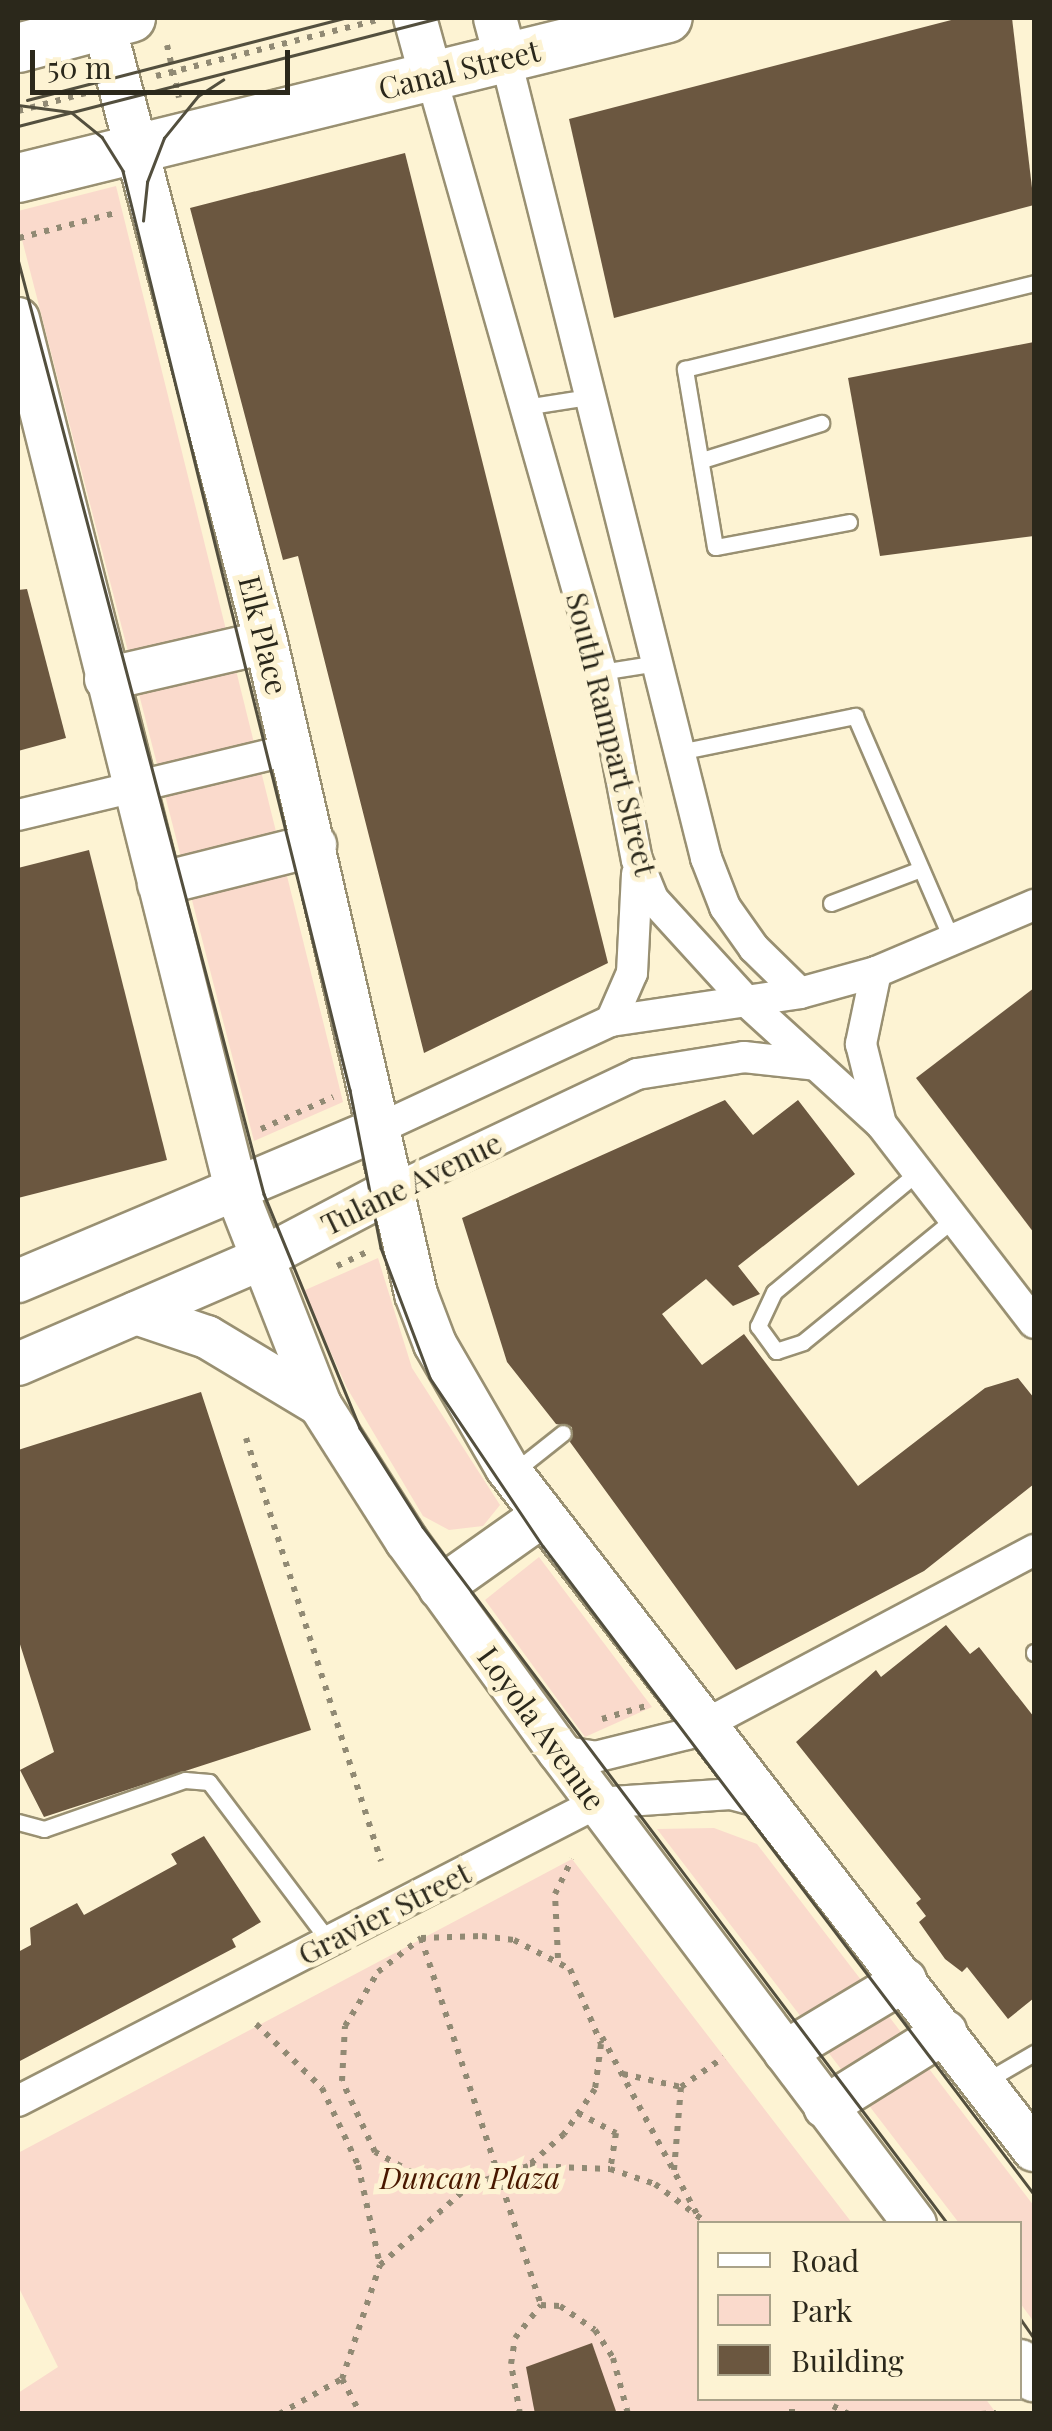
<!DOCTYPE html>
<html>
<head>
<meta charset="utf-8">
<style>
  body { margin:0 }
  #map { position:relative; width:1052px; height:2431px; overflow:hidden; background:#fdf3d3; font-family:"Playfair Display",serif }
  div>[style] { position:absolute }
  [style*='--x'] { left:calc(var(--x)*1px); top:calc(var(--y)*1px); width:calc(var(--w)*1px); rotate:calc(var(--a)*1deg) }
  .green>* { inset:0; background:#fadacc }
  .building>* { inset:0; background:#6b5740 }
  .path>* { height:6px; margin-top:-3px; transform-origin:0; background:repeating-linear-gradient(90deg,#918a74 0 5px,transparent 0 13px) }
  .roads { filter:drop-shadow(2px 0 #999072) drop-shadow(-2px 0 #999072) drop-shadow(0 2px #999072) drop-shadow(0 -2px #999072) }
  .lane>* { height:15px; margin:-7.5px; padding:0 7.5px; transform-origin:7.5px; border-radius:7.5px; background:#fff }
  .street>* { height:30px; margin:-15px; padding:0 15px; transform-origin:15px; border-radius:15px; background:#fff }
  .secondary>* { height:42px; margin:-21px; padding:0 21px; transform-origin:21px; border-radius:21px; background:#fff }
  .primary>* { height:48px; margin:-24px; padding:0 24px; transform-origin:24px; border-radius:24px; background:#fff }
  .tram>* { height:2.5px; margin:-1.25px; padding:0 1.25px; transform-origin:1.25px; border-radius:1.25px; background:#534f3e }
  span { translate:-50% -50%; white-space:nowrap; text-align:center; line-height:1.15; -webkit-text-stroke:10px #fdf3d3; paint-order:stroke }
  .street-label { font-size:30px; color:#2b281b }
  .park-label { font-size:30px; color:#491800; font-style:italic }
  .frame { position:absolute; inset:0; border:20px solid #2b281b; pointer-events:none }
  .legend { position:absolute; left:697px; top:2221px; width:325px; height:180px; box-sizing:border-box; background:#fdf3d3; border:2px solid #a9a289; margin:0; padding:12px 18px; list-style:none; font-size:30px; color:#2b281b }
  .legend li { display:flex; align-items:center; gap:20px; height:50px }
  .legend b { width:50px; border:2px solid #a9a289 }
  .scale { position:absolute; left:30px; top:50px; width:260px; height:45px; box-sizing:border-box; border:5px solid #2b281b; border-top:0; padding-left:12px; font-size:30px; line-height:35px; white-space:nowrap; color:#2b281b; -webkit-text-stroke:8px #fdf3d3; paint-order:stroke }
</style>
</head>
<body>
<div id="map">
  <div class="green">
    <div style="clip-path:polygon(116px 186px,343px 1102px,254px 1141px,18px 224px,18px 211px)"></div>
    <div style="clip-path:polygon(378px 1258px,412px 1368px,500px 1505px,483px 1526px,449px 1530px,423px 1516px,347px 1388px,303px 1291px)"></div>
    <div style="clip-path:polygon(539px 1557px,652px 1707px,585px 1737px,485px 1600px)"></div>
    <div style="clip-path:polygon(714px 1828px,757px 1844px,1034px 2206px,1034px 2322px,1020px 2303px,1020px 2224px,959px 2223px,657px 1829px)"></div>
    <div style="clip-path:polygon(572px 1859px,852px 2223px,700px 2224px,700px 2398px,985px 2398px,996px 2413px,18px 2413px,18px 2393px,58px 2367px,18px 2286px,18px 2153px)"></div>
  </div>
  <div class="building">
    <div style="clip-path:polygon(959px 18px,1012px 18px,1034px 205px,614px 318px,569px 119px)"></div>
    <div style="clip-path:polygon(405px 153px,608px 963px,424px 1053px,298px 556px,283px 560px,190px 208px)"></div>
    <div style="clip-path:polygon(1034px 342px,1034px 536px,880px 556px,848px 378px)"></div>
    <div style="clip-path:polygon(27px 589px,66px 738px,18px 751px,18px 590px)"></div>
    <div style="clip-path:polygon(89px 850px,167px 1160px,18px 1198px,18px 868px)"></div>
    <div style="clip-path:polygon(1034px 988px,1034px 1233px,916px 1078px)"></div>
    <div style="clip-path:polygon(725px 1100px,753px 1135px,798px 1100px,855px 1174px,738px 1266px,760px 1294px,733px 1306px,706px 1279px,662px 1314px,702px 1365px,744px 1334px,858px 1486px,985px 1388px,1018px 1378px,1034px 1398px,1034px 1484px,924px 1571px,736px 1670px,570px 1442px,572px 1427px,556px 1424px,507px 1362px,462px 1218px)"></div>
    <div style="clip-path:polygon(201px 1392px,311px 1730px,44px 1817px,20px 1770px,54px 1752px,18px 1638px,18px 1450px)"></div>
    <div style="clip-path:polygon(946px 1625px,970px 1654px,979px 1647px,1034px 1717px,1034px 1998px,1008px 2019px,967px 1967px,962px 1972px,945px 1959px,919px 1922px,926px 1916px,916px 1903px,921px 1899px,796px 1742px,876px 1670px,881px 1677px)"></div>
    <div style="clip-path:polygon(204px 1836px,261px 1922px,232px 1939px,236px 1947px,18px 2062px,18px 1952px,31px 1945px,30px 1928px,77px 1903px,84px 1915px,177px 1864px,171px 1854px)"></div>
    <div style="clip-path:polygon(592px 2343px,617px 2414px,535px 2414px,526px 2367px)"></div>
  </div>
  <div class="path">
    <div style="--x:167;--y:45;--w:54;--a:77.2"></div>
    <div style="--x:156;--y:76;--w:233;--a:-14.2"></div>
    <div style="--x:18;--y:111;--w:70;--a:-14.8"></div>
    <div style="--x:19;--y:238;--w:100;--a:-14.5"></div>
    <div style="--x:261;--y:1129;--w:79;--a:-24"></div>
    <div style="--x:337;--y:1266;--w:33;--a:-25"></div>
    <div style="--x:246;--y:1438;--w:444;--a:72.3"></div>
    <div style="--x:602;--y:1719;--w:46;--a:-16.5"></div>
    <div style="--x:482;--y:1936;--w:32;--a:7"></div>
    <div style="--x:514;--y:1940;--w:63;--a:27.4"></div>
    <div style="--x:570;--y:1969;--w:81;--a:67.5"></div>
    <div style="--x:601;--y:2044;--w:45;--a:97.6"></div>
    <div style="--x:595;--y:2089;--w:55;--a:124.6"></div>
    <div style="--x:564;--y:2134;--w:48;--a:138.4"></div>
    <div style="--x:528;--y:2166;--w:61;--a:161.9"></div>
    <div style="--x:470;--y:2185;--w:46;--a:-172.6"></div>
    <div style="--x:424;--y:2179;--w:56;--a:-151.1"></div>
    <div style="--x:375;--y:2152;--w:78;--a:-114.9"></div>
    <div style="--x:342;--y:2081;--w:55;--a:-86.9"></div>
    <div style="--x:345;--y:2026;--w:63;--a:-58.6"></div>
    <div style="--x:378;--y:1972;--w:55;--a:-38.3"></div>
    <div style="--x:421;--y:1938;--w:61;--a:-1.9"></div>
    <div style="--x:421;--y:1938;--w:386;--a:71.9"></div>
    <div style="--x:558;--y:1958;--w:64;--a:-92.7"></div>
    <div style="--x:555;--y:1894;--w:39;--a:-64"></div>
    <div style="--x:256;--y:2024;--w:92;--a:44.1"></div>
    <div style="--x:322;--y:2088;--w:85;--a:64.9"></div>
    <div style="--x:358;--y:2165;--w:102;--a:77.6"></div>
    <div style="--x:602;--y:2037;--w:201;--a:61.8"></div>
    <div style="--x:623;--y:2074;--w:59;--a:12.6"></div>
    <div style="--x:681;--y:2087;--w:52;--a:-34.9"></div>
    <div style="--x:578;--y:2113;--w:43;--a:27.8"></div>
    <div style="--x:616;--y:2133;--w:36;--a:99"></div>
    <div style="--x:530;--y:2166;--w:80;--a:2.1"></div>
    <div style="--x:610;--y:2169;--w:47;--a:18.4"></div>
    <div style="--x:655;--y:2184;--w:66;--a:37"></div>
    <div style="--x:674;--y:2170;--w:83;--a:-85.2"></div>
    <div style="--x:342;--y:2379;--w:120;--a:-71.6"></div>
    <div style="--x:380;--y:2265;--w:120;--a:-41.6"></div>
    <div style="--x:833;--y:2406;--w:18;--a:27"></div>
    <div style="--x:279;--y:2414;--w:72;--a:-29.1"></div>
    <div style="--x:342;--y:2379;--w:40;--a:62"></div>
    <div style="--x:520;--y:2414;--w:51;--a:-100.2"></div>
    <div style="--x:511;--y:2364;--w:26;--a:-81"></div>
    <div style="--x:515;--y:2338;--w:42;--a:-51.8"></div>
    <div style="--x:541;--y:2305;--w:19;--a:3"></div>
    <div style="--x:560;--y:2306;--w:42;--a:34.4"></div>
    <div style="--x:595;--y:2330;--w:33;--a:57"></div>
    <div style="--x:613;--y:2358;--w:58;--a:75"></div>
    <div style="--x:792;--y:2414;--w:16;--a:-90"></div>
    <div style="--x:981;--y:2414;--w:15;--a:-4"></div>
  </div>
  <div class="roads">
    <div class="lane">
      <div style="--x:525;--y:407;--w:64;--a:-9"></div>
      <div style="--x:702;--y:460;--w:125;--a:-17.3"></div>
      <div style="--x:849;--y:522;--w:136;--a:169.4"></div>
      <div style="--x:715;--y:547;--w:181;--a:-99.6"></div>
      <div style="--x:685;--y:369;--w:359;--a:-13.8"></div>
      <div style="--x:601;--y:672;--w:57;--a:-9.1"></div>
      <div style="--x:679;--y:752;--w:180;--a:-11.6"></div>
      <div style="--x:855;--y:716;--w:244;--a:66.6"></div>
      <div style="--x:831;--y:903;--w:96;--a:-20.7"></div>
      <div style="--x:918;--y:1172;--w:187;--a:140.2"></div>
      <div style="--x:774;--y:1292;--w:38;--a:115"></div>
      <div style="--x:758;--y:1326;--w:31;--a:54"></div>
      <div style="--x:776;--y:1351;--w:28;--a:-18"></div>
      <div style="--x:803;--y:1342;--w:195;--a:-39.2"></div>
      <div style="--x:515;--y:1471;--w:61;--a:-38.4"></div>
      <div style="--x:1034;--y:1653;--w:1;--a:-90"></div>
      <div style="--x:18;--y:1822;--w:27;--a:15"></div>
      <div style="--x:44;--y:1829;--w:149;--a:-19.2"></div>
      <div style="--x:185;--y:1780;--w:24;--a:5"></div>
      <div style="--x:209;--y:1782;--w:199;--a:53"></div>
      <div style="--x:986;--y:2081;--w:56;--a:-30.3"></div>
    </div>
    <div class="street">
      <div style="--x:505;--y:56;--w:827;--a:75.93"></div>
      <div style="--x:706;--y:858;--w:53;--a:68.8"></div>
      <div style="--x:725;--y:907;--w:50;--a:54.7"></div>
      <div style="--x:754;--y:948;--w:64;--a:44.4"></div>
      <div style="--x:431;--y:76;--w:620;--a:74.08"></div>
      <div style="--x:601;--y:672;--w:191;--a:79.2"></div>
      <div style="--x:637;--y:860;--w:42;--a:67.7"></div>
      <div style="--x:653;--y:899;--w:139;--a:47.6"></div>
      <div style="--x:747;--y:1002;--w:181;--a:42.3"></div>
      <div style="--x:881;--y:1124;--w:251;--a:52.4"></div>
      <div style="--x:18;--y:815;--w:282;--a:-13.5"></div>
      <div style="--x:876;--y:972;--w:74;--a:101.8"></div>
      <div style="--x:861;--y:1044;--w:82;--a:76"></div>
      <div style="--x:611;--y:1021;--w:52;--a:-66.4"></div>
      <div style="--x:632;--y:973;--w:99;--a:-87.1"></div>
      <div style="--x:380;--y:1128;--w:255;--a:-24.9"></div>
      <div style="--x:611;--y:1021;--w:191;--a:-8.4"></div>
      <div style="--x:800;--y:993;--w:79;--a:-15.4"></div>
      <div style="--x:876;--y:972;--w:172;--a:-23"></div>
      <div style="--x:394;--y:1189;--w:269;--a:-25.3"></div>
      <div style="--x:637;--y:1074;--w:108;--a:-9"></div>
      <div style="--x:744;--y:1057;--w:72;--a:6.3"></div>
      <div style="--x:559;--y:1751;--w:36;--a:9"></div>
      <div style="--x:595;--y:1757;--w:95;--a:-14"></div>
      <div style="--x:687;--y:1734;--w:393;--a:-27.9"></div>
      <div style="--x:18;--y:2101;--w:651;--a:-27.23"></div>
      <div style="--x:597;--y:1803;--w:134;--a:-3.8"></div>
      <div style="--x:731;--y:1794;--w:38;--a:15"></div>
    </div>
    <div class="secondary">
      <div style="--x:102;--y:18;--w:645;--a:75.27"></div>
      <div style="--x:266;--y:642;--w:669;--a:77.04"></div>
      <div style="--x:416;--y:1294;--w:53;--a:69.2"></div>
      <div style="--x:435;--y:1344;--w:143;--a:59.9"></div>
      <div style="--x:507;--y:1468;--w:862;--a:52.31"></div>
      <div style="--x:415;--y:18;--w:60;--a:74.6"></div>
      <div style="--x:495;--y:18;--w:39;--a:75"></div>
      <div style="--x:18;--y:319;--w:901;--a:75.93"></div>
      <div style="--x:237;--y:1193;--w:228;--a:68.6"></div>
      <div style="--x:320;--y:1405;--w:160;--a:57.5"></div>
      <div style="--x:406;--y:1540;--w:261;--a:54.1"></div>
      <div style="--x:559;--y:1751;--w:592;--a:53.03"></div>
      <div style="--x:106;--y:679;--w:164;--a:-13"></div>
      <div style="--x:159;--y:884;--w:161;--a:-14"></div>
      <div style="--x:18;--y:1281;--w:393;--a:-22.9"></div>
      <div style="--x:136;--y:1313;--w:75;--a:18.7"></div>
      <div style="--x:207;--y:1337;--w:132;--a:31"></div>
      <div style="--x:18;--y:1364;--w:265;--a:-23.4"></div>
      <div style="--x:261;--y:1259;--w:150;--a:-27.8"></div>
      <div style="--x:440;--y:1588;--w:126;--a:-35.3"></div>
      <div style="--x:785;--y:2052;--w:140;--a:-31"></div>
      <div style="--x:825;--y:2107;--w:142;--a:-32"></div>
      <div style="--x:1020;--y:2361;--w:24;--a:54"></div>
    </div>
    <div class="primary">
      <div style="--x:18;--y:48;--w:117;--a:-14.9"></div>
      <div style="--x:18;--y:178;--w:669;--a:-13.83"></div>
    </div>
  </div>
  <div class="tram">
    <div style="--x:27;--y:100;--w:327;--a:-14.5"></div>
    <div style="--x:18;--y:105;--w:53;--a:7.5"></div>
    <div style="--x:71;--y:112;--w:40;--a:39"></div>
    <div style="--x:102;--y:137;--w:40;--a:58"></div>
    <div style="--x:123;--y:171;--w:947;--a:76.13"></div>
    <div style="--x:350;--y:1090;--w:161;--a:78.9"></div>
    <div style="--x:381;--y:1248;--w:139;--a:69.3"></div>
    <div style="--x:430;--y:1378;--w:202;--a:56.1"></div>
    <div style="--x:543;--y:1546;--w:813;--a:52.85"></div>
    <div style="--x:18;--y:126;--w:435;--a:-14.4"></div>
    <div style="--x:143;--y:221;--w:39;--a:-84"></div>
    <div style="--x:147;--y:182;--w:47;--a:-68.9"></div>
    <div style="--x:164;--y:138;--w:54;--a:-51"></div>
    <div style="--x:198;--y:96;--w:30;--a:-33"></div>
    <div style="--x:18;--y:259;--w:967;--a:75.26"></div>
    <div style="--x:264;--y:1194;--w:253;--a:67.7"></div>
    <div style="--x:360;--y:1428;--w:117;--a:57.5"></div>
    <div style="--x:423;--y:1527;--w:873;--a:53.01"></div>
    <div style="--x:1020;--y:2318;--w:24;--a:55"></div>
  </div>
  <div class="street-label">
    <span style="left:459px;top:69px;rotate:-14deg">Canal Street</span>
    <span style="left:264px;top:635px;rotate:76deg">Elk Place</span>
    <span style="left:612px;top:734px;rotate:76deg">South Rampart Street</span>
    <span style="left:411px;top:1183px;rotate:-26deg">Tulane Avenue</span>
    <span style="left:542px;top:1728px;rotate:54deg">Loyola Avenue</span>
    <span style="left:384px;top:1913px;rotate:-27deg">Gravier Street</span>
  </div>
  <div class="park-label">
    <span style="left:470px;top:2177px">Duncan Plaza</span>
  </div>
  <div class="frame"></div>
  <ul class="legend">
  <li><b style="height:12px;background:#fff"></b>Road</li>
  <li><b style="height:28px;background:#fadacc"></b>Park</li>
  <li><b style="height:28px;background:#6b5740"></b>Building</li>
  </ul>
  <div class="scale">50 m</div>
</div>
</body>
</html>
